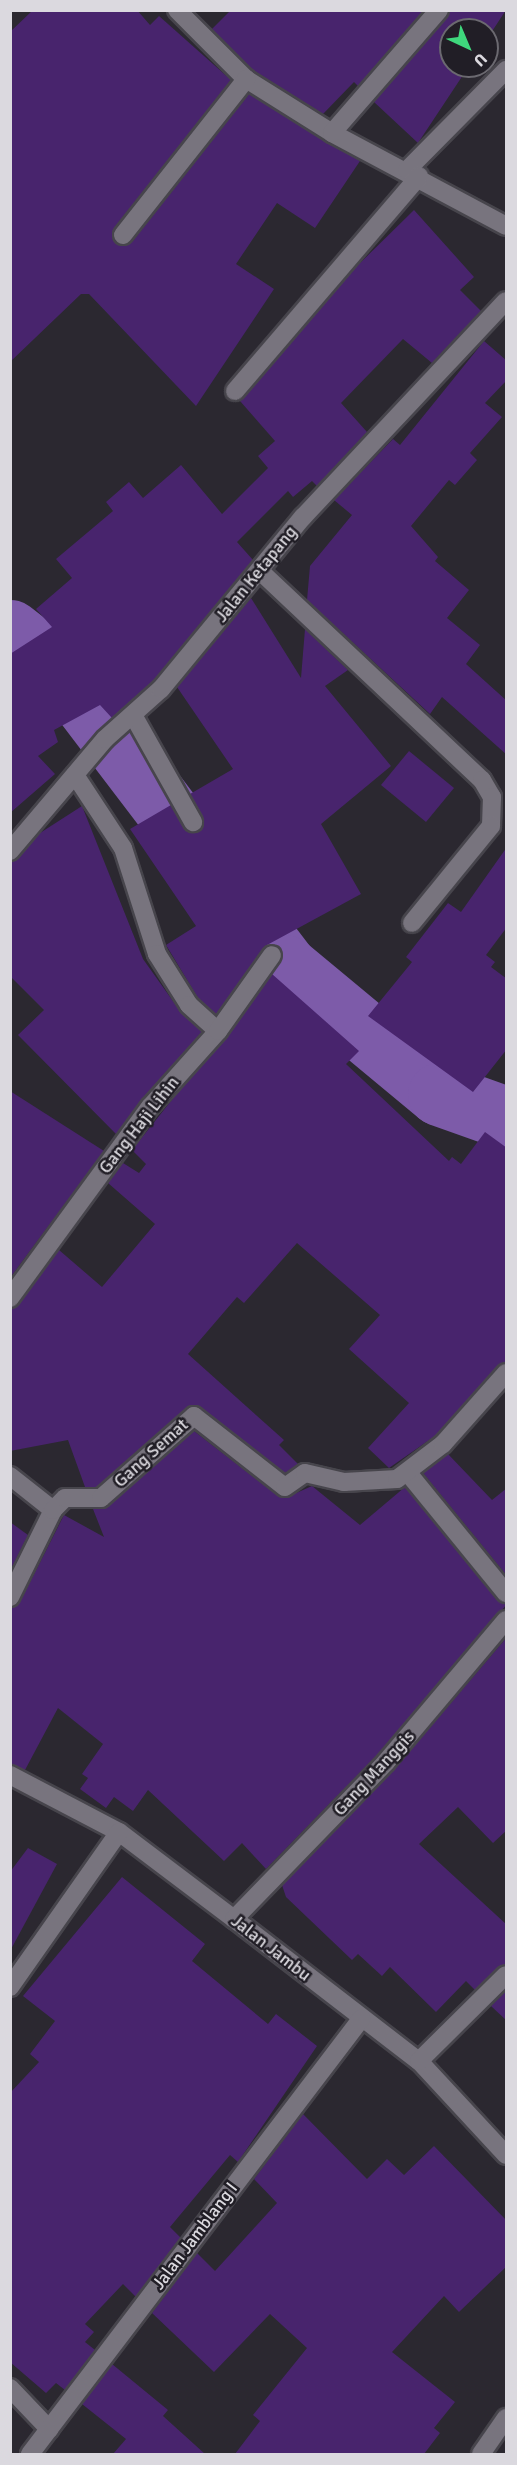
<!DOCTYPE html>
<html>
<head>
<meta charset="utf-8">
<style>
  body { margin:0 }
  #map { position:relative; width:517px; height:2465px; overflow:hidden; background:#2b2830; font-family:Signika,sans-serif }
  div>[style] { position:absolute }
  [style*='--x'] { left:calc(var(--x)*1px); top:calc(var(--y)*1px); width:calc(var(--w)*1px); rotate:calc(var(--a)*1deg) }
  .river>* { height:63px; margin:-31.5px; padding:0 31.5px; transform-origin:31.5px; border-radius:31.5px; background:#7d5ba9 }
  .building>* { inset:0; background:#48246d }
  .roads { filter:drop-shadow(2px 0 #47454c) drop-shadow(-2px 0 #47454c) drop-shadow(0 2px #47454c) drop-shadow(0 -2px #47454c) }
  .minor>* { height:18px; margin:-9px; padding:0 9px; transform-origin:9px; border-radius:9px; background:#78747e }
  span { translate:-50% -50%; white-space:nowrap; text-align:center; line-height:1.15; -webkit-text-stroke:5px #211e26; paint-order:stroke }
  .street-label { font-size:18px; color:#dbd9df }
  .frame { position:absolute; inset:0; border:12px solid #dbd9df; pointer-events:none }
  .north { position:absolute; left:439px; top:18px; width:60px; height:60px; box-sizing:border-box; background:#211e26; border:2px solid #6b6970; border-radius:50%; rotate:136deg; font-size:16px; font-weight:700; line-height:24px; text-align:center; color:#dbd9df }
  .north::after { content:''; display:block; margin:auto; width:21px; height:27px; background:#3fd77d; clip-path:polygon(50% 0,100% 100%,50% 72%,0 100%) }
</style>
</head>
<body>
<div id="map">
  <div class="river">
    <div style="--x:10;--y:631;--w:62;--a:37.8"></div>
    <div style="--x:59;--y:669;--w:373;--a:52.7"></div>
    <div style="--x:285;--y:966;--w:200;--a:39.7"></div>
    <div style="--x:439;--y:1094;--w:71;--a:19.7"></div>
  </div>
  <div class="building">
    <div style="clip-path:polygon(33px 10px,137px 10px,150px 25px,159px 16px,231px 80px,114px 228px,117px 244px,132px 242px,249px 94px,360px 161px,315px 228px,277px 203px,236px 264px,274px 289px,196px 406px,89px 294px,81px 294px,10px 362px,10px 32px)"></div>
    <div style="clip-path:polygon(231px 10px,424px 10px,358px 86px,354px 82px,323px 114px,253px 70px,212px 29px)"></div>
    <div style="clip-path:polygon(450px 10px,506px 10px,487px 39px,487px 30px,451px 30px,451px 66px,469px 66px,418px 143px,374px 102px)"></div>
    <div style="clip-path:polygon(414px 210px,474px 277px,460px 290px,481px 311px,432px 363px,403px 339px,341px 403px,367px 432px,317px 486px,312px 481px,293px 497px,288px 491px,237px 542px,253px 560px,153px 681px,112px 718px,100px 705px,54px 730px,58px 742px,38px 756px,55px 774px,10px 813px,10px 654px,52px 627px,36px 609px,72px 578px,56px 559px,113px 511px,106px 502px,129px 482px,143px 498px,181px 465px,222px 514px,268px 468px,258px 456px,275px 441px,240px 401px,356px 267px)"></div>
    <div style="clip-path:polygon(484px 341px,507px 361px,507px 380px,485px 403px,502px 417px,470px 453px,477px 460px,455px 485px,449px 480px,411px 526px,438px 557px,435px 561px,469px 590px,447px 618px,480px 645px,466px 664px,507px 701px,507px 755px,442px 697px,430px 714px,307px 600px,310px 566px,352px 515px,334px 500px,393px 439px,400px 445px)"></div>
    <div style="clip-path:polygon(251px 598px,301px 678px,305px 629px,348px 670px,325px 686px,391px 766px,321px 824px,361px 894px,267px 945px,216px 1014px,198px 998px,166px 945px,196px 926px,130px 829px,171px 805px,187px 831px,203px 827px,190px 794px,233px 769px,177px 687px)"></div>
    <div style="clip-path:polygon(409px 751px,454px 788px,426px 822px,381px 785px)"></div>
    <div style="clip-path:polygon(82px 806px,143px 959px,180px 1011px,202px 1032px,116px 1134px,18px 1035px,44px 1010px,10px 976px,10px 862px,40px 833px)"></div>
    <div style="clip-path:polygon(507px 847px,507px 927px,486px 955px,495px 962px,491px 967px,507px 979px,507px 1049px,473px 1092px,368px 1016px,412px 962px,406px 957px,448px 903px,461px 912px)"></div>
    <div style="clip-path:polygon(272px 974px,359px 1051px,346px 1064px,449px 1161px,452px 1157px,461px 1164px,485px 1132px,507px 1148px,507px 1362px,435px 1436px,389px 1468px,368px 1448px,409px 1403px,349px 1349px,380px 1315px,297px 1243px,244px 1303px,237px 1297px,188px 1354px,284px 1440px,279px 1445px,298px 1464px,285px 1473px,192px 1405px,97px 1487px,85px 1487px,68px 1440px,10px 1451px,10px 1309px,59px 1250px,102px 1287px,155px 1224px,108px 1183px,123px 1163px,139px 1173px,146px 1164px,132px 1150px)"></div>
    <div style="clip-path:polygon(10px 1091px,104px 1151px,10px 1278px)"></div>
    <div style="clip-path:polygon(194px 1431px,278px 1496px,285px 1498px,312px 1486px,360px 1525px,405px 1487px,497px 1600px,507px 1604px,378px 1754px,266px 1869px,242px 1843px,224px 1861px,148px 1790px,133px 1811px,114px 1797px,106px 1808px,80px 1789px,88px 1778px,82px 1774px,103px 1744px,58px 1708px,25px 1770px,10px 1764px,10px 1608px,20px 1602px,64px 1515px,104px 1537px,93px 1509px,108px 1506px)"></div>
    <div style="clip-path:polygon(448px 1454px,492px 1500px,507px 1488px,507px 1576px,423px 1473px)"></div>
    <div style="clip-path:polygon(10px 1522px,28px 1535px,10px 1571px)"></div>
    <div style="clip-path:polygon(507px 1637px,507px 1830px,493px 1843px,458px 1807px,419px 1844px,507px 1925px,507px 1964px,475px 1990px,466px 1981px,436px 2012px,390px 1967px,382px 1976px,358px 1954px,352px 1960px,286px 1897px,282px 1885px,394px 1770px)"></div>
    <div style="clip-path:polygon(28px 1848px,57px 1864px,10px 1951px,10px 1872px)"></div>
    <div style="clip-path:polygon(122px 1877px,205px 1944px,192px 1961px,268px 2024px,276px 2014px,317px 2046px,238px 2162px,230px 2155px,170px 2227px,181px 2238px,136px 2297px,123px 2284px,85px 2324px,94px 2332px,85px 2342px,95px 2350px,65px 2390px,56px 2383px,46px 2393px,10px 2362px,10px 2093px,39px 2062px,30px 2054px,55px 2021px,23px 1996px)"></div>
    <div style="clip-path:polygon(507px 1990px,507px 2021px,491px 2006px)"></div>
    <div style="clip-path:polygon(303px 2114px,367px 2179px,387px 2159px,404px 2175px,434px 2146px,507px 2221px,507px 2266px,459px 2312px,444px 2296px,392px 2352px,455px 2402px,434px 2428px,440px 2433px,424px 2454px,235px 2454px,260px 2421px,253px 2415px,307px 2348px,270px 2314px,214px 2372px,152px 2313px,197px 2253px,215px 2271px,277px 2203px,254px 2179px)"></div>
    <div style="clip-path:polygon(112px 2364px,168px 2410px,163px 2416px,205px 2454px,113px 2454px,126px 2439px,82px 2404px)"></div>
  </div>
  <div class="roads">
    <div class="minor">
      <div style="--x:177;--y:10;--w:98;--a:45"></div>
      <div style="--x:246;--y:79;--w:102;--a:32.1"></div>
      <div style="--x:332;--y:133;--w:197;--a:28.1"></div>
      <div style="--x:332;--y:133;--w:163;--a:-49"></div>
      <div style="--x:407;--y:170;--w:141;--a:-45.3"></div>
      <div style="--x:123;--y:235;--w:199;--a:-51.7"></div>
      <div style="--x:235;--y:391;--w:283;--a:-49.4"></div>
      <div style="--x:260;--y:571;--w:305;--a:43.3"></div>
      <div style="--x:482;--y:780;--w:20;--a:60"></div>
      <div style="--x:492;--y:797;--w:29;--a:92"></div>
      <div style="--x:491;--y:826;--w:125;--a:129.2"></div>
      <div style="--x:133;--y:715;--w:123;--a:60.7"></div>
      <div style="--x:75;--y:775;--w:87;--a:56.7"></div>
      <div style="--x:123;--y:848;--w:111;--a:72.2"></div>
      <div style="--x:157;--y:954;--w:60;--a:57.9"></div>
      <div style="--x:189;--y:1005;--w:39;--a:42"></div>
      <div style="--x:10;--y:851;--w:147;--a:-49.7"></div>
      <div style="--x:105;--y:739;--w:75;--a:-41.8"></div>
      <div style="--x:161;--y:689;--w:223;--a:-50.5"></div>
      <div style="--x:303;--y:517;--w:296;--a:-46.8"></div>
      <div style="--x:10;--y:1298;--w:237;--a:-53.8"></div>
      <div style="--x:150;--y:1107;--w:102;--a:-48.2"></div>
      <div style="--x:218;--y:1031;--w:93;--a:-54.6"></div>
      <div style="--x:408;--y:1473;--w:155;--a:50.8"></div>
      <div style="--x:10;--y:1476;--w:55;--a:38.3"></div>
      <div style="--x:53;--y:1510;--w:97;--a:116.3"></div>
      <div style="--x:53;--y:1510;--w:17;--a:-45"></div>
      <div style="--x:65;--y:1498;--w:36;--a:0"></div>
      <div style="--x:101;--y:1498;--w:124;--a:-41.4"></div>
      <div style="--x:194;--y:1416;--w:115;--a:38"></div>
      <div style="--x:285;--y:1487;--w:24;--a:-35"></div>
      <div style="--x:305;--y:1473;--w:40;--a:13"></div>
      <div style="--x:344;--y:1482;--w:53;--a:-3.2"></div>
      <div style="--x:397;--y:1479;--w:58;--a:-37.3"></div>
      <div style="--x:443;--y:1444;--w:95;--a:-48.4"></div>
      <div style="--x:10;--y:1775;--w:123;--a:27.6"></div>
      <div style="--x:119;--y:1832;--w:159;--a:37.1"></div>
      <div style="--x:246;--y:1928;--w:218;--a:37.6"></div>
      <div style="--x:419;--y:2061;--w:128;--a:47.2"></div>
      <div style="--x:234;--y:1919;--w:219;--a:-45.9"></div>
      <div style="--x:386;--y:1762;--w:186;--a:-49.8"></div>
      <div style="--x:10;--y:1987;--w:189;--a:-54.9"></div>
      <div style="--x:419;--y:2061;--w:122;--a:-44.7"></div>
      <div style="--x:10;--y:2388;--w:57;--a:46.4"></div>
      <div style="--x:30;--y:2454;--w:547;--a:-52.73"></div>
      <div style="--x:481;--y:2454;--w:44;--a:-55.2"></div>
    </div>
  </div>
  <div class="street-label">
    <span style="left:256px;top:574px;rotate:-51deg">Jalan Ketapang</span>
    <span style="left:139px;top:1125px;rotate:-52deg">Gang Haji Lihin</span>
    <span style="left:151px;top:1453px;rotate:-42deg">Gang Semat</span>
    <span style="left:374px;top:1773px;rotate:-47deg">Gang Manggis</span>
    <span style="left:271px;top:1948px;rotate:38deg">Jalan Jambu</span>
    <span style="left:195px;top:2236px;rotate:-53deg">Jalan Jamblang I</span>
  </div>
  <div class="frame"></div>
  <div class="north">U</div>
</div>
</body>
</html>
